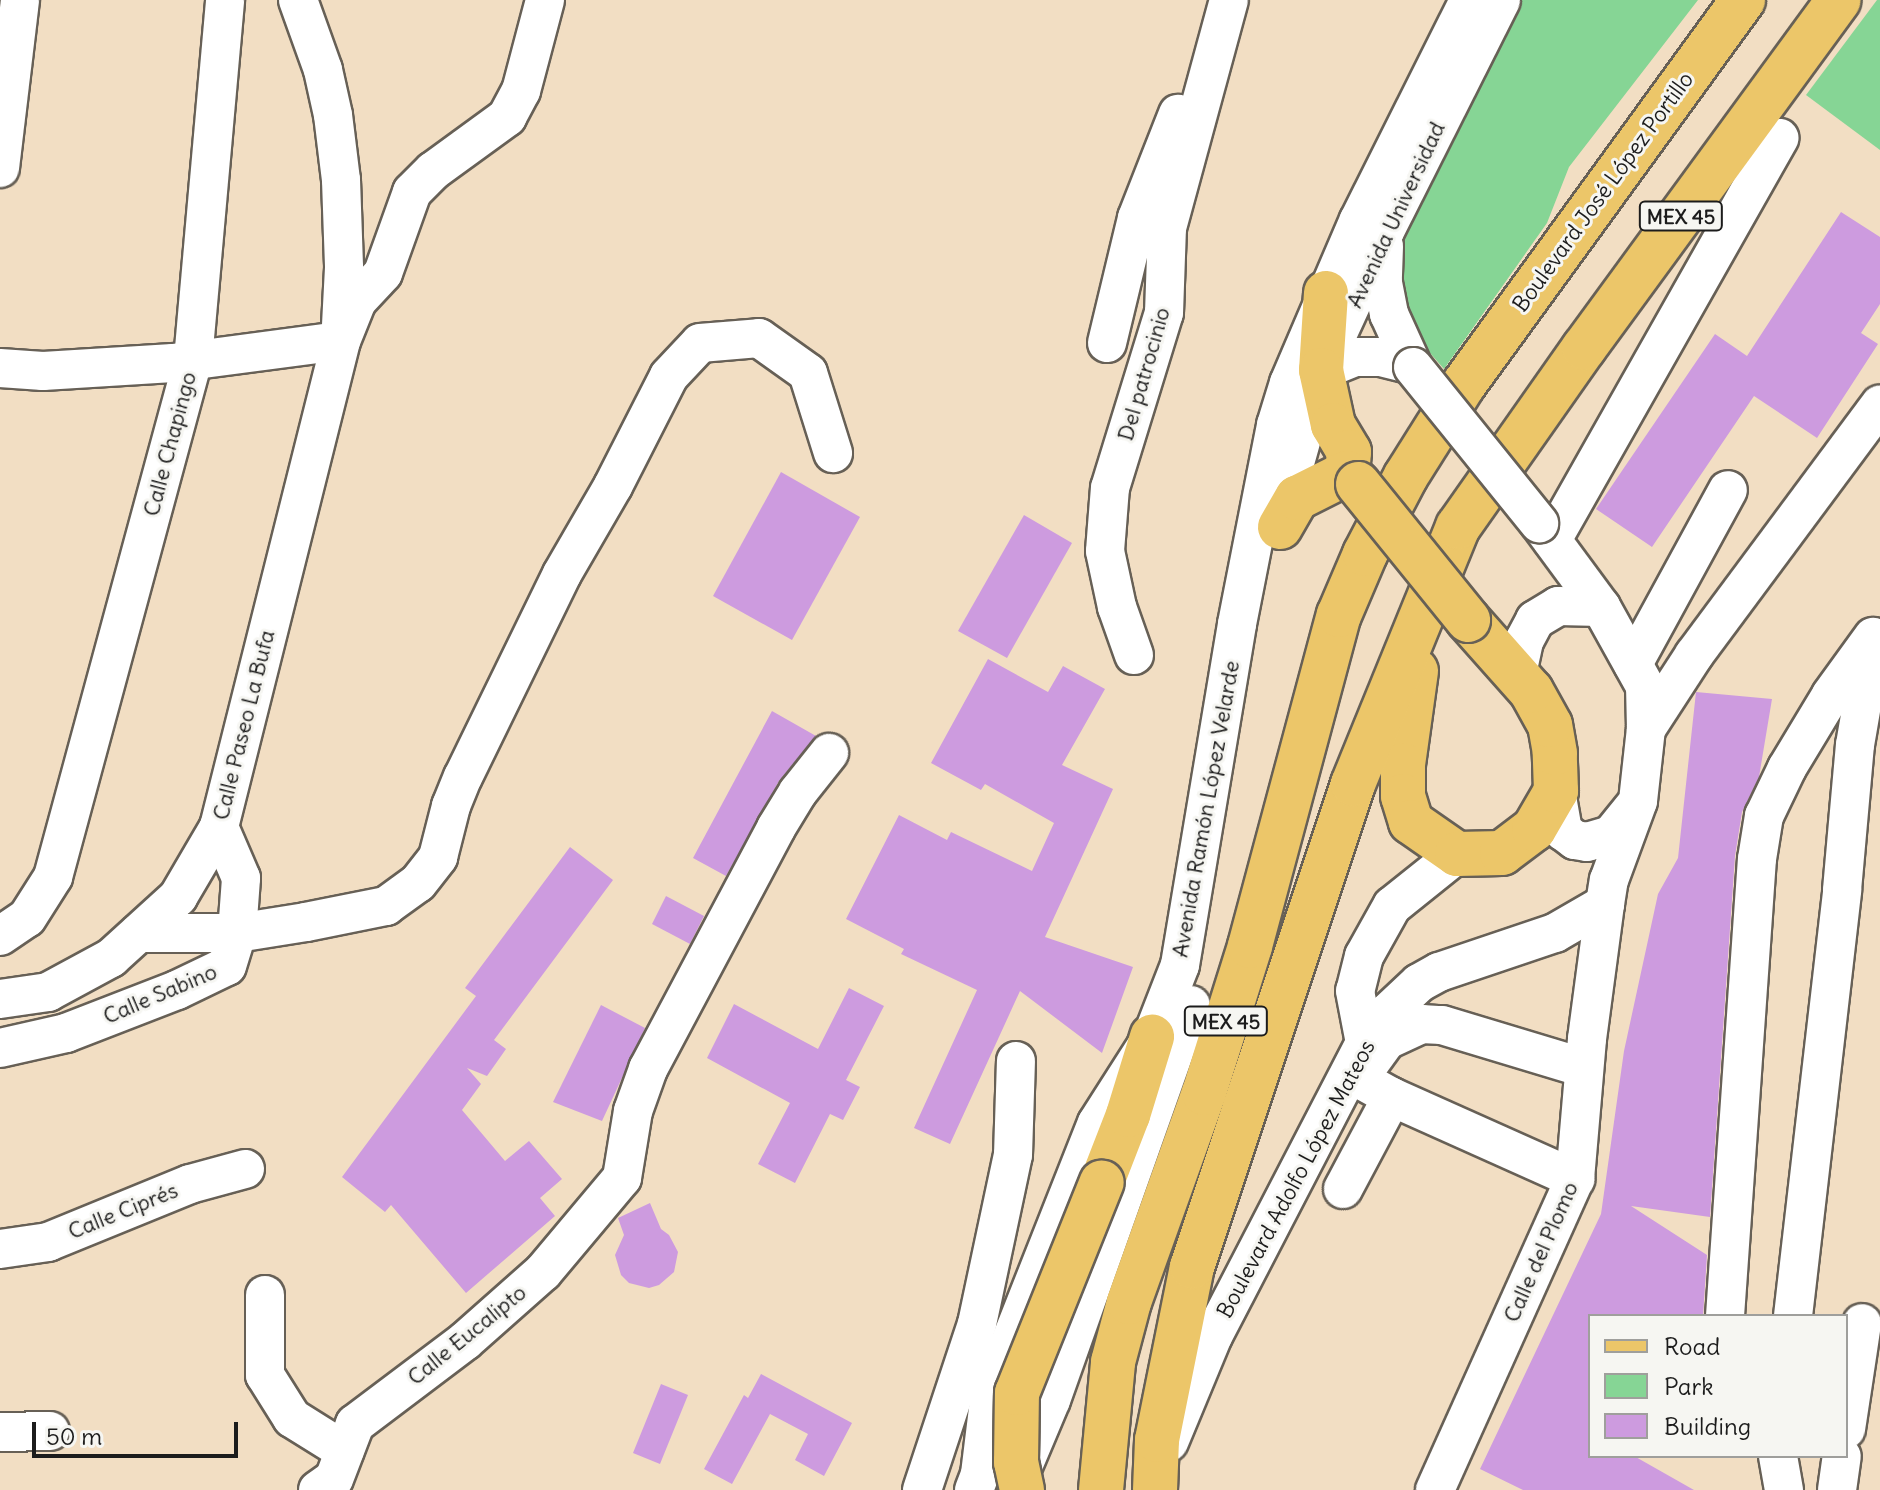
<!DOCTYPE html>
<html>
<head>
<meta charset="utf-8">
<style>
  body { margin:0 }
  #map { position:relative; width:1880px; height:1490px; overflow:hidden; background:#f2dec3; font-family:Delius,sans-serif }
  div>[style] { position:absolute }
  [style*='--x'] { left:calc(var(--x)*1px); top:calc(var(--y)*1px); width:calc(var(--w)*1px); rotate:calc(var(--a)*1deg) }
  .green>* { inset:0; background:#86d595 }
  .building>* { inset:0; background:#cd9bdf }
  .roads { filter:drop-shadow(2px 0 #676056) drop-shadow(-2px 0 #676056) drop-shadow(0 2px #676056) drop-shadow(0 -2px #676056) }
  .minor>* { height:38px; margin:-19px; padding:0 19px; transform-origin:19px; border-radius:19px; background:#fff }
  .major>* { height:44px; margin:-22px; padding:0 22px; transform-origin:22px; border-radius:22px; background:#ecc669 }
  .bridges { filter:drop-shadow(2px 0 #676056) drop-shadow(-2px 0 #676056) drop-shadow(0 2px #676056) drop-shadow(0 -2px #676056) }
  .minor-bridge>* { height:38px; margin:-19px; padding:0 19px; transform-origin:19px; border-radius:19px; background:#fff }
  .major-bridge>* { height:44px; margin:-22px; padding:0 22px; transform-origin:22px; border-radius:22px; background:#ecc669 }
  span { translate:-50% -50%; white-space:nowrap; text-align:center; line-height:1.15; -webkit-text-stroke:6px #f6f6f2; paint-order:stroke }
  .shield-label span { padding:2px 6px; background:#f6f6f2; border:2px solid; border-radius:6px; -webkit-text-stroke-width:0 }
  .shield-label { font-size:20px; color:#1c1c1c; font-weight:700 }
  .street-label { font-size:22px; color:#1c1c1c }
  .legend { position:absolute; left:1588px; top:1314px; width:260px; height:144px; box-sizing:border-box; background:#f6f6f2; border:2px solid #9f9f9c; margin:0; padding:10px 14px; list-style:none; font-size:24px; color:#1c1c1c }
  .legend li { display:flex; align-items:center; gap:16px; height:40px }
  .legend b { width:40px; border:2px solid #9f9f9c }
  .scale { position:absolute; left:32px; top:1422px; width:206px; height:36px; box-sizing:border-box; border:4px solid #1c1c1c; border-top:0; padding-left:10px; font-size:24px; line-height:28px; white-space:nowrap; color:#1c1c1c; -webkit-text-stroke:6px #f6f6f2; paint-order:stroke }
</style>
</head>
<body>
<div id="map">
  <div class="green">
    <div style="clip-path:polygon(1517px 0,1698px 0,1569px 167px,1547px 223px,1444px 369px,1410px 330px,1395px 280px,1398px 243px)"></div>
    <div style="clip-path:polygon(1877px 0,1880px 0,1880px 150px,1806px 95px)"></div>
  </div>
  <div class="building">
    <div style="clip-path:polygon(1841px 212px,1880px 237px,1880px 304px,1861px 333px,1878px 344px,1817px 438px,1754px 396px,1652px 547px,1596px 509px,1715px 334px,1747px 356px)"></div>
    <div style="clip-path:polygon(781px 472px,860px 517px,792px 640px,713px 596px)"></div>
    <div style="clip-path:polygon(1024px 515px,1072px 543px,1007px 658px,958px 631px)"></div>
    <div style="clip-path:polygon(988px 659px,1048px 692px,1063px 666px,1105px 689px,1062px 765px,1113px 789px,1045px 937px,1133px 967px,1102px 1053px,1020px 991px,950px 1144px,914px 1128px,977px 990px,901px 954px,904px 949px,846px 919px,899px 815px,947px 840px,951px 832px,1032px 871px,1054px 823px,985px 784px,981px 790px,931px 763px)"></div>
    <div style="clip-path:polygon(1696px 692px,1772px 699px,1759px 777px,1742px 812px,1735px 856px,1710px 1217px,1631px 1206px,1707px 1255px,1703px 1316px,1590px 1316px,1590px 1456px,1634px 1456px,1694px 1490px,1523px 1490px,1480px 1469px,1601px 1214px,1624px 1051px,1658px 894px,1678px 858px)"></div>
    <div style="clip-path:polygon(772px 711px,816px 736px,779px 781px,726px 876px,693px 858px)"></div>
    <div style="clip-path:polygon(570px 847px,613px 880px,494px 1040px,506px 1049px,487px 1076px,467px 1068px,481px 1084px,462px 1110px,505px 1161px,529px 1141px,562px 1179px,540px 1198px,555px 1216px,466px 1293px,391px 1205px,385px 1212px,342px 1177px,476px 996px,465px 988px)"></div>
    <div style="clip-path:polygon(666px 896px,704px 916px,690px 944px,652px 924px)"></div>
    <div style="clip-path:polygon(849px 988px,884px 1006px,846px 1080px,860px 1087px,843px 1120px,830px 1114px,795px 1183px,758px 1164px,790px 1103px,707px 1058px,734px 1004px,818px 1049px)"></div>
    <div style="clip-path:polygon(601px 1005px,645px 1028px,602px 1121px,553px 1102px)"></div>
    <div style="clip-path:polygon(650px 1203px,661px 1229px,669px 1235px,678px 1252px,674px 1272px,659px 1285px,649px 1288px,629px 1283px,621px 1275px,615px 1255px,624px 1235px,618px 1218px)"></div>
    <div style="clip-path:polygon(761px 1374px,852px 1423px,824px 1476px,795px 1460px,808px 1434px,770px 1414px,732px 1484px,704px 1469px,744px 1395px,748px 1398px)"></div>
    <div style="clip-path:polygon(661px 1384px,688px 1395px,660px 1464px,633px 1453px)"></div>
  </div>
  <div class="roads">
    <div class="minor">
      <div style="--x:298;--y:0;--w:74;--a:70.3"></div>
      <div style="--x:323;--y:70;--w:46;--a:77.5"></div>
      <div style="--x:333;--y:115;--w:65;--a:83"></div>
      <div style="--x:341;--y:180;--w:88;--a:88"></div>
      <div style="--x:344;--y:268;--w:58;--a:93"></div>
      <div style="--x:0;--y:168;--w:169;--a:-83.2"></div>
      <div style="--x:1384;--y:246;--w:37;--a:92"></div>
      <div style="--x:1383;--y:283;--w:32;--a:79"></div>
      <div style="--x:1389;--y:314;--w:58;--a:65.6"></div>
      <div style="--x:1107;--y:343;--w:129;--a:-76.5"></div>
      <div style="--x:1137;--y:218;--w:112;--a:-68.5"></div>
      <div style="--x:0;--y:368;--w:43;--a:4"></div>
      <div style="--x:43;--y:371;--w:130;--a:-3.5"></div>
      <div style="--x:173;--y:363;--w:169;--a:-7.5"></div>
      <div style="--x:1310;--y:375;--w:48;--a:-21.8"></div>
      <div style="--x:1355;--y:357;--w:26;--a:0"></div>
      <div style="--x:1381;--y:357;--w:30;--a:14"></div>
      <div style="--x:1290;--y:481;--w:115;--a:-74.4"></div>
      <div style="--x:1321;--y:370;--w:153;--a:-65.3"></div>
      <div style="--x:1385;--y:231;--w:258;--a:-63.3"></div>
      <div style="--x:1552;--y:540;--w:462;--a:-60.5"></div>
      <div style="--x:1134;--y:655;--w:51;--a:-109.5"></div>
      <div style="--x:1117;--y:607;--w:57;--a:-102.1"></div>
      <div style="--x:1105;--y:551;--w:63;--a:-85.5"></div>
      <div style="--x:1110;--y:488;--w:183;--a:-72.9"></div>
      <div style="--x:1164;--y:313;--w:85;--a:-88"></div>
      <div style="--x:1167;--y:228;--w:236;--a:-74.8"></div>
      <div style="--x:1633;--y:664;--w:198;--a:-61.4"></div>
      <div style="--x:1517;--y:674;--w:34;--a:-78"></div>
      <div style="--x:1524;--y:641;--w:24;--a:-62"></div>
      <div style="--x:1535;--y:620;--w:27;--a:-31"></div>
      <div style="--x:1558;--y:606;--w:43;--a:1.3"></div>
      <div style="--x:1646;--y:729;--w:88;--a:-57"></div>
      <div style="--x:1694;--y:655;--w:312;--a:-53.4"></div>
      <div style="--x:1556;--y:791;--w:41;--a:80.1"></div>
      <div style="--x:1563;--y:831;--w:15;--a:37"></div>
      <div style="--x:1575;--y:840;--w:12;--a:9"></div>
      <div style="--x:1587;--y:842;--w:25;--a:-16"></div>
      <div style="--x:1611;--y:835;--w:36;--a:-51"></div>
      <div style="--x:1457;--y:854;--w:83;--a:141.3"></div>
      <div style="--x:1392;--y:906;--w:57;--a:119.2"></div>
      <div style="--x:1364;--y:956;--w:36;--a:104"></div>
      <div style="--x:1355;--y:991;--w:53;--a:79.1"></div>
      <div style="--x:1365;--y:1043;--w:24;--a:109"></div>
      <div style="--x:1357;--y:1066;--w:16;--a:68"></div>
      <div style="--x:1363;--y:1081;--w:33;--a:29"></div>
      <div style="--x:1392;--y:1097;--w:201;--a:24.1"></div>
      <div style="--x:139;--y:933;--w:98;--a:0"></div>
      <div style="--x:237;--y:933;--w:70;--a:-9.1"></div>
      <div style="--x:306;--y:922;--w:82;--a:-11.3"></div>
      <div style="--x:386;--y:906;--w:39;--a:-36"></div>
      <div style="--x:418;--y:883;--w:33;--a:-52"></div>
      <div style="--x:438;--y:857;--w:53;--a:-75.7"></div>
      <div style="--x:451;--y:806;--w:31;--a:-68"></div>
      <div style="--x:463;--y:777;--w:226;--a:-64"></div>
      <div style="--x:562;--y:574;--w:102;--a:-59.9"></div>
      <div style="--x:613;--y:486;--w:123;--a:-63"></div>
      <div style="--x:669;--y:376;--w:45;--a:-46.8"></div>
      <div style="--x:700;--y:343;--w:59;--a:-4.8"></div>
      <div style="--x:759;--y:338;--w:60;--a:35.5"></div>
      <div style="--x:808;--y:373;--w:84;--a:72.6"></div>
      <div style="--x:0;--y:936;--w:32;--a:-34"></div>
      <div style="--x:27;--y:918;--w:49;--a:-57.6"></div>
      <div style="--x:53;--y:877;--w:536;--a:-74.85"></div>
      <div style="--x:193;--y:360;--w:361;--a:-84.9"></div>
      <div style="--x:0;--y:999;--w:49;--a:-8.3"></div>
      <div style="--x:48;--y:992;--w:72;--a:-28.4"></div>
      <div style="--x:111;--y:958;--w:91;--a:-42.3"></div>
      <div style="--x:178;--y:897;--w:81;--a:-59.6"></div>
      <div style="--x:219;--y:827;--w:501;--a:-75.91"></div>
      <div style="--x:341;--y:341;--w:43;--a:-68.2"></div>
      <div style="--x:357;--y:301;--w:38;--a:-47"></div>
      <div style="--x:383;--y:273;--w:86;--a:-70.3"></div>
      <div style="--x:412;--y:192;--w:30;--a:-45"></div>
      <div style="--x:433;--y:171;--w:92;--a:-36.1"></div>
      <div style="--x:507;--y:117;--w:30;--a:-62"></div>
      <div style="--x:521;--y:91;--w:94;--a:-75.2"></div>
      <div style="--x:0;--y:1048;--w:68;--a:-12.8"></div>
      <div style="--x:66;--y:1033;--w:119;--a:-21.2"></div>
      <div style="--x:177;--y:990;--w:55;--a:-25.6"></div>
      <div style="--x:227;--y:966;--w:34;--a:-73"></div>
      <div style="--x:237;--y:933;--w:55;--a:-85.8"></div>
      <div style="--x:241;--y:878;--w:56;--a:-113.3"></div>
      <div style="--x:1370;--y:1063;--w:29;--a:-54"></div>
      <div style="--x:1387;--y:1040;--w:38;--a:-25"></div>
      <div style="--x:1421;--y:1024;--w:21;--a:3"></div>
      <div style="--x:1442;--y:1025;--w:148;--a:16.8"></div>
      <div style="--x:1343;--y:1189;--w:104;--a:-62"></div>
      <div style="--x:0;--y:1249;--w:49;--a:-8.3"></div>
      <div style="--x:48;--y:1242;--w:153;--a:-22.2"></div>
      <div style="--x:190;--y:1184;--w:57;--a:-15.3"></div>
      <div style="--x:265;--y:1295;--w:80;--a:90"></div>
      <div style="--x:265;--y:1375;--w:51;--a:57.9"></div>
      <div style="--x:292;--y:1418;--w:62;--a:31.9"></div>
      <div style="--x:1725;--y:1316;--w:458;--a:-86"></div>
      <div style="--x:1757;--y:859;--w:44;--a:-80.8"></div>
      <div style="--x:1764;--y:816;--w:53;--a:-64.4"></div>
      <div style="--x:1787;--y:768;--w:85;--a:-58.9"></div>
      <div style="--x:1831;--y:695;--w:72;--a:-54.1"></div>
      <div style="--x:1793;--y:1316;--w:429;--a:-83.4"></div>
      <div style="--x:1842;--y:890;--w:146;--a:-84.9"></div>
      <div style="--x:1855;--y:745;--w:99;--a:-80.2"></div>
      <div style="--x:1846;--y:1429;--w:107;--a:-81.4"></div>
      <div style="--x:0;--y:1432;--w:50;--a:-1.1"></div>
      <div style="--x:1169;--y:1442;--w:115;--a:-67.5"></div>
      <div style="--x:1213;--y:1336;--w:330;--a:-62.6"></div>
      <div style="--x:1365;--y:1043;--w:39;--a:-53"></div>
      <div style="--x:1388;--y:1012;--w:42;--a:-43.1"></div>
      <div style="--x:1419;--y:983;--w:23;--a:-29"></div>
      <div style="--x:1439;--y:972;--w:122;--a:-18.6"></div>
      <div style="--x:1555;--y:933;--w:58;--a:-30.1"></div>
      <div style="--x:1605;--y:904;--w:24;--a:-81"></div>
      <div style="--x:1609;--y:880;--w:84;--a:-69.8"></div>
      <div style="--x:1638;--y:801;--w:72;--a:-83.7"></div>
      <div style="--x:1646;--y:729;--w:43;--a:-91.3"></div>
      <div style="--x:1645;--y:686;--w:90;--a:-119.1"></div>
      <div style="--x:1601;--y:607;--w:104;--a:-126.4"></div>
      <div style="--x:1778;--y:1456;--w:35;--a:80"></div>
      <div style="--x:1019;--y:1476;--w:82;--a:-67.2"></div>
      <div style="--x:1051;--y:1400;--w:419;--a:-70.5"></div>
      <div style="--x:318;--y:1490;--w:19;--a:-35"></div>
      <div style="--x:334;--y:1479;--w:59;--a:-69.1"></div>
      <div style="--x:355;--y:1424;--w:138;--a:-37"></div>
      <div style="--x:465;--y:1341;--w:104;--a:-41.5"></div>
      <div style="--x:543;--y:1272;--w:123;--a:-50"></div>
      <div style="--x:622;--y:1178;--w:68;--a:-80.7"></div>
      <div style="--x:633;--y:1111;--w:45;--a:-70.3"></div>
      <div style="--x:648;--y:1069;--w:273;--a:-62"></div>
      <div style="--x:776;--y:828;--w:42;--a:-58.6"></div>
      <div style="--x:798;--y:792;--w:50;--a:-51.5"></div>
      <div style="--x:922;--y:1490;--w:175;--a:-71.7"></div>
      <div style="--x:977;--y:1324;--w:173;--a:-78"></div>
      <div style="--x:1013;--y:1155;--w:94;--a:-88.2"></div>
      <div style="--x:974;--y:1490;--w:17;--a:-69"></div>
      <div style="--x:980;--y:1474;--w:82;--a:-83"></div>
      <div style="--x:990;--y:1393;--w:290;--a:-68.4"></div>
      <div style="--x:1097;--y:1123;--w:102;--a:-57.4"></div>
      <div style="--x:1152;--y:1037;--w:77;--a:-68.7"></div>
      <div style="--x:1180;--y:965;--w:346;--a:-80.5"></div>
      <div style="--x:1237;--y:624;--w:203;--a:-78.9"></div>
      <div style="--x:1276;--y:425;--w:44;--a:-72.8"></div>
      <div style="--x:1289;--y:383;--w:177;--a:-66.8"></div>
      <div style="--x:1359;--y:220;--w:246;--a:-63.4"></div>
      <div style="--x:1435;--y:1490;--w:341;--a:-65.8"></div>
      <div style="--x:1575;--y:1179;--w:141;--a:-85.1"></div>
      <div style="--x:1587;--y:1039;--w:136;--a:-82.4"></div>
      <div style="--x:1837;--y:1490;--w:34;--a:-82"></div>
    </div>
    <div class="major">
      <div style="--x:1326;--y:293;--w:77;--a:93.7"></div>
      <div style="--x:1321;--y:370;--w:56;--a:77.7"></div>
      <div style="--x:1333;--y:425;--w:31;--a:59"></div>
      <div style="--x:1349;--y:452;--w:21;--a:95"></div>
      <div style="--x:1347;--y:473;--w:16;--a:45"></div>
      <div style="--x:1280;--y:527;--w:34;--a:-60"></div>
      <div style="--x:1297;--y:498;--w:56;--a:-26.6"></div>
      <div style="--x:1416;--y:671;--w:95;--a:97.9"></div>
      <div style="--x:1403;--y:765;--w:31;--a:90"></div>
      <div style="--x:1403;--y:796;--w:27;--a:73"></div>
      <div style="--x:1411;--y:822;--w:56;--a:34.8"></div>
      <div style="--x:1457;--y:854;--w:45;--a:-1.3"></div>
      <div style="--x:1502;--y:853;--w:40;--a:-37"></div>
      <div style="--x:1534;--y:829;--w:44;--a:-59.9"></div>
      <div style="--x:1556;--y:791;--w:38;--a:-92"></div>
      <div style="--x:1555;--y:753;--w:28;--a:-100"></div>
      <div style="--x:1550;--y:725;--w:39;--a:-119"></div>
      <div style="--x:1531;--y:691;--w:95;--a:-131.6"></div>
      <div style="--x:1102;--y:1182;--w:72;--a:-68.8"></div>
      <div style="--x:1128;--y:1115;--w:82;--a:-72.9"></div>
      <div style="--x:1101;--y:1490;--w:129;--a:-84.6"></div>
      <div style="--x:1113;--y:1362;--w:62;--a:-75.1"></div>
      <div style="--x:1129;--y:1302;--w:222;--a:-70.3"></div>
      <div style="--x:1204;--y:1093;--w:154;--a:-72.6"></div>
      <div style="--x:1250;--y:946;--w:343;--a:-75"></div>
      <div style="--x:1339;--y:615;--w:66;--a:-66.9"></div>
      <div style="--x:1365;--y:554;--w:88;--a:-62.3"></div>
      <div style="--x:1406;--y:476;--w:109;--a:-57.8"></div>
      <div style="--x:1464;--y:384;--w:475;--a:-54"></div>
      <div style="--x:1155;--y:1490;--w:50;--a:-87.7"></div>
      <div style="--x:1157;--y:1440;--w:177;--a:-78.6"></div>
      <div style="--x:1192;--y:1267;--w:509;--a:-71.57"></div>
      <div style="--x:1353;--y:784;--w:278;--a:-67.8"></div>
      <div style="--x:1458;--y:527;--w:219;--a:-54.9"></div>
      <div style="--x:1584;--y:348;--w:431;--a:-53.8"></div>
    </div>
  </div>
  <div class="bridges">
    <div class="minor-bridge">
      <div style="--x:1413;--y:367;--w:201;--a:51.1"></div>
    </div>
    <div class="major-bridge">
      <div style="--x:1358;--y:484;--w:175;--a:51"></div>
      <div style="--x:1022;--y:1490;--w:29;--a:-102"></div>
      <div style="--x:1016;--y:1462;--w:69;--a:-89.2"></div>
      <div style="--x:1017;--y:1393;--w:227;--a:-68.1"></div>
    </div>
  </div>
  <div class="shield-label">
    <span style="left:1681px;top:216px">MEX 45</span>
    <span style="left:1226px;top:1021px">MEX 45</span>
  </div>
  <div class="street-label">
    <span style="left:1603px;top:192px;rotate:-54deg">Boulevard José López Portillo</span>
    <span style="left:1396px;top:215px;rotate:-65deg">Avenida Universidad</span>
    <span style="left:1144px;top:374px;rotate:-74deg">Del patrocinio</span>
    <span style="left:170px;top:444px;rotate:-75deg">Calle Chapingo</span>
    <span style="left:244px;top:725px;rotate:-76deg">Calle Paseo La Bufa</span>
    <span style="left:1206px;top:809px;rotate:-80deg">Avenida Ramón López Velarde</span>
    <span style="left:160px;top:994px;rotate:-23deg">Calle Sabino</span>
    <span style="left:1296px;top:1179px;rotate:-62deg">Boulevard Adolfo López Mateos</span>
    <span style="left:123px;top:1211px;rotate:-22deg">Calle Ciprés</span>
    <span style="left:1541px;top:1252px;rotate:-66deg">Calle del Plomo</span>
    <span style="left:467px;top:1335px;rotate:-39deg">Calle Eucalipto</span>
  </div>
  <ul class="legend">
  <li><b style="height:10px;background:#ecc669"></b>Road</li>
  <li><b style="height:22px;background:#86d595"></b>Park</li>
  <li><b style="height:22px;background:#cd9bdf"></b>Building</li>
  </ul>
  <div class="scale">50 m</div>
</div>
</body>
</html>
